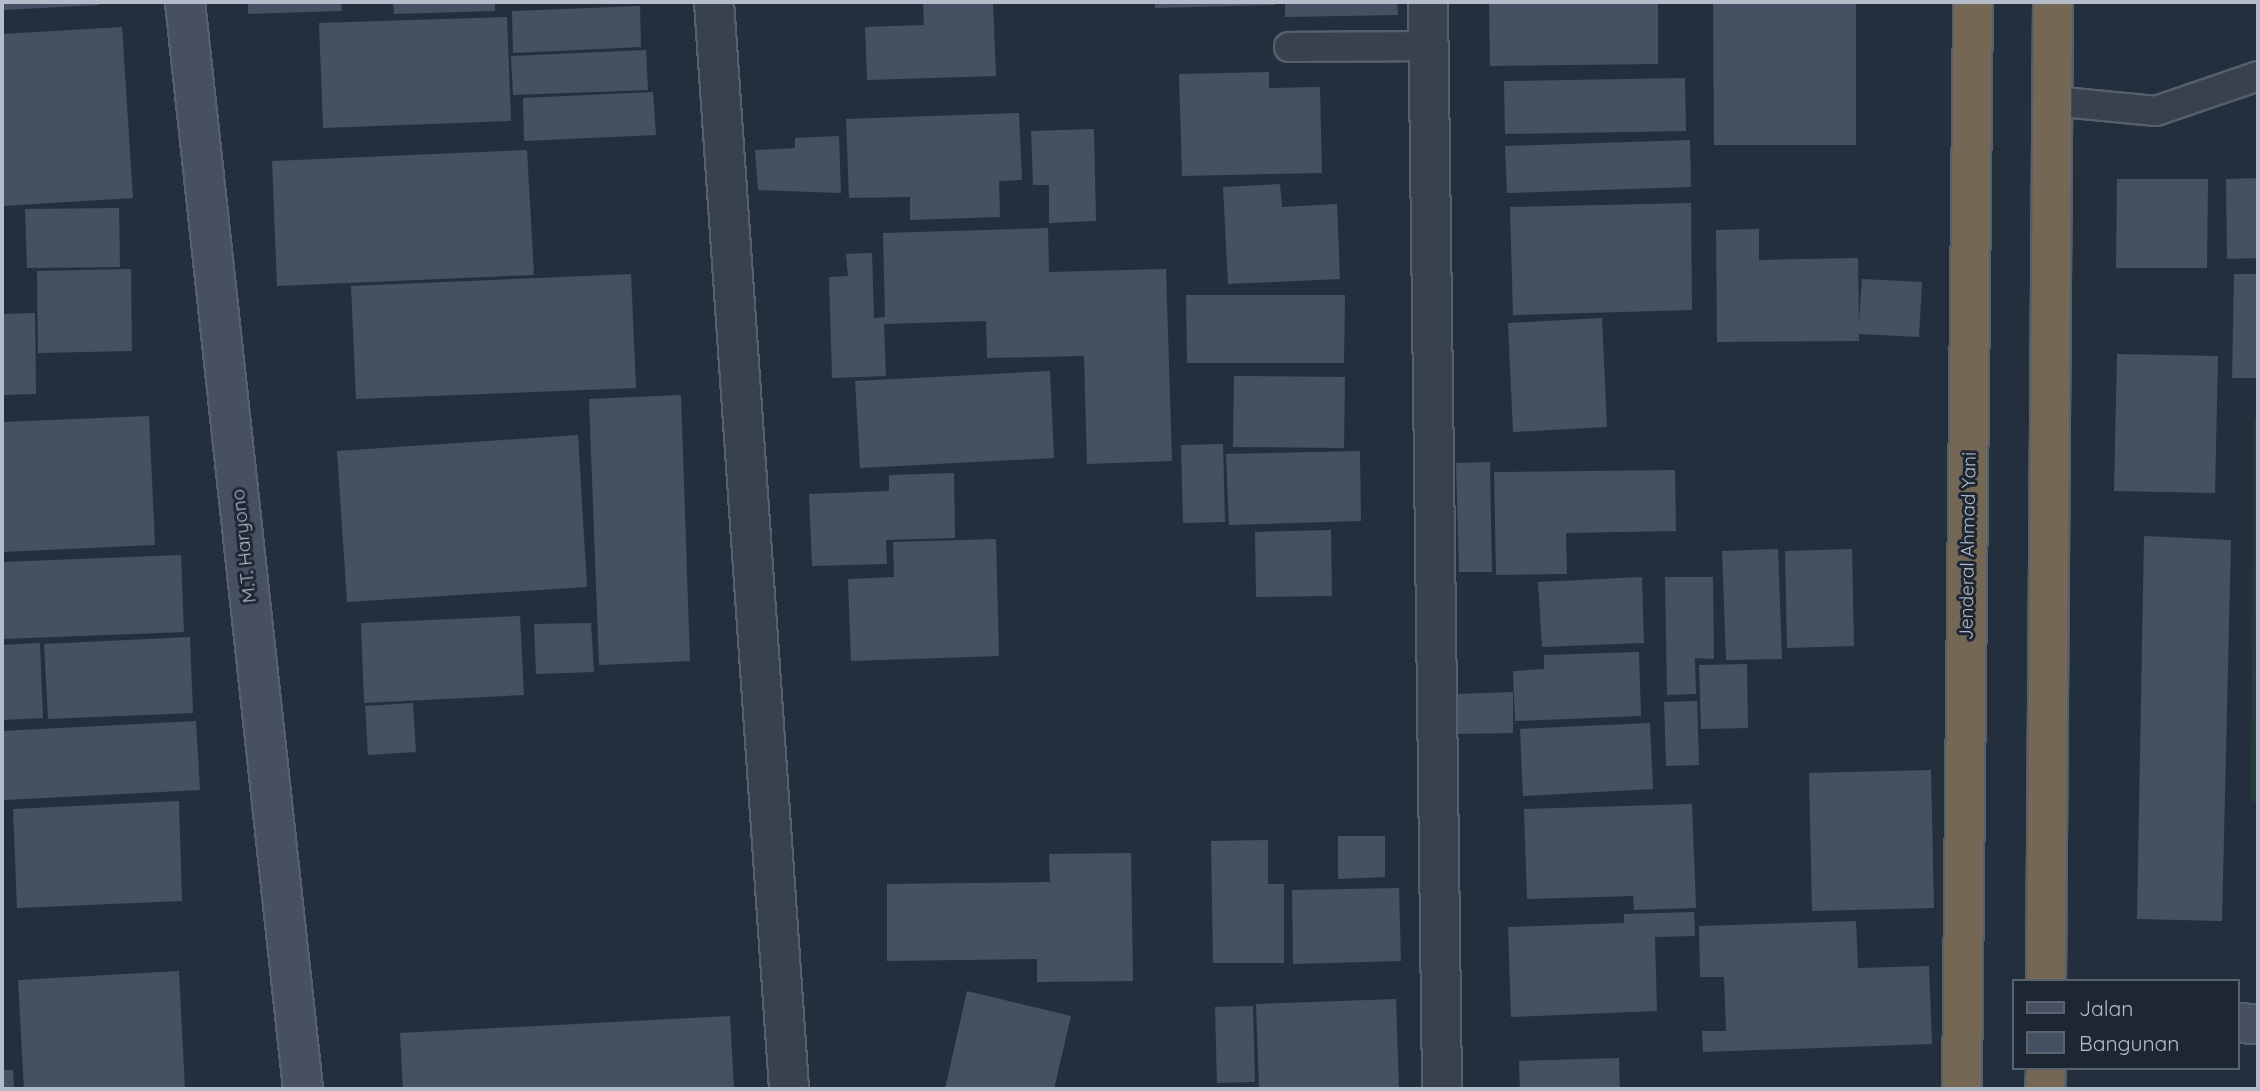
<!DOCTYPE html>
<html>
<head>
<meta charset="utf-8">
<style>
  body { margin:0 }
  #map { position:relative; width:2260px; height:1091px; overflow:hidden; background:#242f3e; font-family:Quicksand,sans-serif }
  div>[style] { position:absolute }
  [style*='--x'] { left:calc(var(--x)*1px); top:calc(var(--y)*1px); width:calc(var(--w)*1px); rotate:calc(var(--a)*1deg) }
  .green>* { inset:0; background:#263c3f }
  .building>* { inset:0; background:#455162 }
  .roads { filter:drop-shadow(2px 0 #565f6c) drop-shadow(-2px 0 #565f6c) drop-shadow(0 2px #565f6c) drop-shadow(0 -2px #565f6c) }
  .lane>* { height:28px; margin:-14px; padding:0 14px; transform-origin:14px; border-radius:14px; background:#38414e }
  .street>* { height:38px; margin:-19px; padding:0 19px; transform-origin:19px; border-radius:19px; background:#38414e }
  .secondary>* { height:38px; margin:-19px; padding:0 19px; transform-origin:19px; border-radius:19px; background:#465061 }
  .highway>* { height:38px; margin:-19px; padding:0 19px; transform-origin:19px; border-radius:19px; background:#746855 }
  span { translate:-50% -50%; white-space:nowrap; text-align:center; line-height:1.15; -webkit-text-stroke:6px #1d2633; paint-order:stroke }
  .street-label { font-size:19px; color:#b4bcc9 }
  .frame { position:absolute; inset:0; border:4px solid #b4bcc9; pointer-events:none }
  .legend { position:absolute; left:2012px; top:979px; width:228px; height:91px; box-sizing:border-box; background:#1d2633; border:2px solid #59626f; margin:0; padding:9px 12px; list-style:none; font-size:21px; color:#b4bcc9 }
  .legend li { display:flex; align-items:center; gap:14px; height:35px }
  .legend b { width:35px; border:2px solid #59626f }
</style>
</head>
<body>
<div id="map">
  <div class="green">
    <div style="clip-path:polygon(2254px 418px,2258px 418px,2258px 802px,2251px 801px)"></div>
  </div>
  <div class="building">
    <div style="clip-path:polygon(2px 2px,99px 2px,99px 5px,2px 10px)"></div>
    <div style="clip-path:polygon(248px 2px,341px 2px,342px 11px,248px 14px)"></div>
    <div style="clip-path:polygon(393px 2px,495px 2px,495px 11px,394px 14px)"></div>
    <div style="clip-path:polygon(923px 2px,993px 2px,996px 76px,867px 80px,865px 27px,924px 25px)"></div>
    <div style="clip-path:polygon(1155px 2px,1275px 2px,1275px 5px,1155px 8px)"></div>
    <div style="clip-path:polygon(1285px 2px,1397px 2px,1398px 15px,1285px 17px)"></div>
    <div style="clip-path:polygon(1489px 2px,1658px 2px,1658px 64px,1490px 66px)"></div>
    <div style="clip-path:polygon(1713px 2px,1856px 2px,1856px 145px,1714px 145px)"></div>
    <div style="clip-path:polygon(640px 6px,641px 47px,513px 53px,512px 11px)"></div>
    <div style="clip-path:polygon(507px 17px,511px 121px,323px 128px,319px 23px)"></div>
    <div style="clip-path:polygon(122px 27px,133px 198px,2px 206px,2px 34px)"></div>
    <div style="clip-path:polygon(646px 50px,648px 90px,513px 95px,511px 56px)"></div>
    <div style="clip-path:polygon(1269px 72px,1269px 88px,1320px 87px,1322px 173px,1182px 176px,1179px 74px)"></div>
    <div style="clip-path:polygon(1685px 78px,1686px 131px,1505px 134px,1504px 81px)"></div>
    <div style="clip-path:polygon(653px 92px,656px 135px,524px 141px,523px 98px)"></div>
    <div style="clip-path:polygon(1019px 113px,1022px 180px,999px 181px,1000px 217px,910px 220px,910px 197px,849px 198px,846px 119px)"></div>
    <div style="clip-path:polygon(1094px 129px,1096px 221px,1049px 223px,1049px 185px,1033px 185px,1031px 131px)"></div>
    <div style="clip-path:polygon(839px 136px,841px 193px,758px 190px,755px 150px,795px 148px,795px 138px)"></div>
    <div style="clip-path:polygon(1690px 140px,1691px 187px,1507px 193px,1505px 146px)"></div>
    <div style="clip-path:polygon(527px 150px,534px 275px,277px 286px,272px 161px)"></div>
    <div style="clip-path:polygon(2258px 178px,2258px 258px,2227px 259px,2226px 179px)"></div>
    <div style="clip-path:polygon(2117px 179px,2208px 179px,2207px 268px,2116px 268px)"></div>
    <div style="clip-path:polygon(1280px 184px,1282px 207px,1337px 204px,1340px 279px,1228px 284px,1223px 187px)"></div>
    <div style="clip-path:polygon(1691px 203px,1692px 310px,1513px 315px,1510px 207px)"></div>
    <div style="clip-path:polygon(119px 208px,120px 267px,27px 268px,25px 209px)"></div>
    <div style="clip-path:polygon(1048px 228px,1049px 272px,1166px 269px,1172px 461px,1087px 464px,1084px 356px,987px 358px,986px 321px,884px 324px,886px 376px,832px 378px,829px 277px,848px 276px,846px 254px,872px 253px,874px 318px,885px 317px,883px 233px)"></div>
    <div style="clip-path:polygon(1759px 229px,1759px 260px,1858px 258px,1859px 322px,1862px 279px,1922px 282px,1919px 337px,1859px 334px,1859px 341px,1717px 342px,1716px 230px)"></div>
    <div style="clip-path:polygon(131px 269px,132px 351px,38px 353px,37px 271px)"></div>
    <div style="clip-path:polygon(631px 274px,636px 388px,356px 399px,351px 286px)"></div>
    <div style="clip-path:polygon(2234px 274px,2258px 274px,2258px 378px,2232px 378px)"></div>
    <div style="clip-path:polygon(1186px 295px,1345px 295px,1344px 363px,1187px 363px)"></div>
    <div style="clip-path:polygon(35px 313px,36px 394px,2px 395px,2px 314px)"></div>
    <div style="clip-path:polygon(1602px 318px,1607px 427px,1513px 432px,1508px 323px)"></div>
    <div style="clip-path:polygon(2117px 354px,2218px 356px,2215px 493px,2114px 491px)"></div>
    <div style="clip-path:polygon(1050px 371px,1054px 458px,860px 468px,855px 381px)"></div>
    <div style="clip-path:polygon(1234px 376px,1345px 377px,1344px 448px,1233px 447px)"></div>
    <div style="clip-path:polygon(681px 395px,690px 661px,599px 665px,589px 399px)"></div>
    <div style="clip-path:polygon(149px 416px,155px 545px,2px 552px,2px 422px)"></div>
    <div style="clip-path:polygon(578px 435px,587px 587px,347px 602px,337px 451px)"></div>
    <div style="clip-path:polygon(1223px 444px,1225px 522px,1183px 523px,1181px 445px)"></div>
    <div style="clip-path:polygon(1360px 451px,1361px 521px,1229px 525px,1226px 454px)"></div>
    <div style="clip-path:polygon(1490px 462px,1492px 572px,1459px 572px,1456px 463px)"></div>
    <div style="clip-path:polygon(1675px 470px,1676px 531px,1566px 533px,1567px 574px,1496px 575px,1494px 472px)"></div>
    <div style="clip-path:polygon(954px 473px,955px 538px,886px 540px,887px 564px,812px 566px,809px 494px,889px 491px,889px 475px)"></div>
    <div style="clip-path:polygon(1331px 530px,1332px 596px,1256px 597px,1255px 532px)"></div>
    <div style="clip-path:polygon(2144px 536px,2231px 540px,2222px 921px,2137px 919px)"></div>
    <div style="clip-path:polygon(996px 539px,999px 656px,851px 661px,848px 579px,894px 577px,893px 542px)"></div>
    <div style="clip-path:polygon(1778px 549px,1782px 659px,1726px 660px,1722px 551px)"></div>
    <div style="clip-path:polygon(1852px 549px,1854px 646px,1787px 648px,1785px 551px)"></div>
    <div style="clip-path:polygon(181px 555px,184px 632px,2px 639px,2px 562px)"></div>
    <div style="clip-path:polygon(1642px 577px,1644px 643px,1542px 647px,1538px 582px)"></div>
    <div style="clip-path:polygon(1665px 577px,1713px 577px,1714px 659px,1695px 658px,1696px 694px,1667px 695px)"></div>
    <div style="clip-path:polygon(520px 616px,524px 695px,364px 703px,361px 623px)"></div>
    <div style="clip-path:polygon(591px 623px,594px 672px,536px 674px,534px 624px)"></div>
    <div style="clip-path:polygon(190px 637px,193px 713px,48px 719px,44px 644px)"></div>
    <div style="clip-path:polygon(40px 643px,43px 718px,2px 720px,2px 645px)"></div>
    <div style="clip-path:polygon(1639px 652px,1641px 716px,1515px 721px,1513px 671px,1544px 669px,1544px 655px)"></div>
    <div style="clip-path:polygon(1747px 664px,1748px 728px,1701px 729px,1699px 665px)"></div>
    <div style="clip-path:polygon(1513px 692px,1513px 733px,1458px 734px,1457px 694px)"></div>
    <div style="clip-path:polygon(1697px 701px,1699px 765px,1666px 766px,1664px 702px)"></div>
    <div style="clip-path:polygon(413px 703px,416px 752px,368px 755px,365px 706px)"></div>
    <div style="clip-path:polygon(196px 721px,200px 790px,4px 800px,2px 731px)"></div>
    <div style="clip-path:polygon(1650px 723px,1653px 789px,1523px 796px,1520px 729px)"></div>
    <div style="clip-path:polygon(1931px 770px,1934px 908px,1812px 911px,1809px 773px)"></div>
    <div style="clip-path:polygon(179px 801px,182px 901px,17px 908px,13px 809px)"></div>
    <div style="clip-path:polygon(1692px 804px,1696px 908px,1634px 910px,1633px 896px,1527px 899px,1524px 809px)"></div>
    <div style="clip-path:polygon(1338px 836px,1385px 836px,1385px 877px,1338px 879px)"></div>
    <div style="clip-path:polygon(1268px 840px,1268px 884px,1284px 884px,1284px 963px,1213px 963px,1211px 841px)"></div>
    <div style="clip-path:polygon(1131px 853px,1133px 981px,1037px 982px,1037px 959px,887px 961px,887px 884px,1050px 882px,1049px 854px)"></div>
    <div style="clip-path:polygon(1399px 888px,1401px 961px,1293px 964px,1292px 890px)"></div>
    <div style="clip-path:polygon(1694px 912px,1695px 936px,1655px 937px,1657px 1011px,1511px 1017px,1508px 927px,1624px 923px,1624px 914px)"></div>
    <div style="clip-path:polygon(1856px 921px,1858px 968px,1929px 966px,1932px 1044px,1703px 1052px,1702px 1031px,1726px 1031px,1724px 977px,1700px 977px,1699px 926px)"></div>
    <div style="clip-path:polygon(179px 971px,185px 1089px,24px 1089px,18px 980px)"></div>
    <div style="clip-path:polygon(967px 991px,1071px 1016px,1054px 1089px,945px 1089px)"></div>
    <div style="clip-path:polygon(1396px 999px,1399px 1089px,1259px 1089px,1256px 1004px)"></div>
    <div style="clip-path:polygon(1253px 1006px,1255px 1082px,1217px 1083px,1215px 1007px)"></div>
    <div style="clip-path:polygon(730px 1016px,734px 1089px,403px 1089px,400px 1033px)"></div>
    <div style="clip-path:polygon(1619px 1058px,1620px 1089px,1520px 1089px,1519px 1061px)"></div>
    <div style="clip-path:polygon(2px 1070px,13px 1070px,14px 1089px,2px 1089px)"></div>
  </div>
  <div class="roads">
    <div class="lane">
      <div style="--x:1289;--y:47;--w:139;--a:-0.4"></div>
      <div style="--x:2052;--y:101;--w:104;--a:5.5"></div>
      <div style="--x:2156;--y:111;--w:108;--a:-18.9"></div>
    </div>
    <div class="street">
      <div style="--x:714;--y:2;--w:1090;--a:86.05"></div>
      <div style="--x:1428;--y:2;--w:1087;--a:89.26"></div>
    </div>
    <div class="secondary">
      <div style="--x:185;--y:2;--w:1093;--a:83.8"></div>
      <div style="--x:2237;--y:1023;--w:21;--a:3"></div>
    </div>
    <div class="highway">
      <div style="--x:2046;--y:981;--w:979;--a:-89.59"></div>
      <div style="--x:1962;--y:1089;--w:1087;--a:-89.42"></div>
      <div style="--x:2045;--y:1089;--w:21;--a:-87"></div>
    </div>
  </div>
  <div class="street-label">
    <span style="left:244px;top:546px;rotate:-96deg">M.T. Haryono</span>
    <span style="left:1968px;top:546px;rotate:-89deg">Jenderal Ahmad Yani</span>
  </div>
  <div class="frame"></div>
  <ul class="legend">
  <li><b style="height:9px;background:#465061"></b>Jalan</li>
  <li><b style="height:19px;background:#455162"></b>Bangunan</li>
  </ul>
</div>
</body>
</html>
